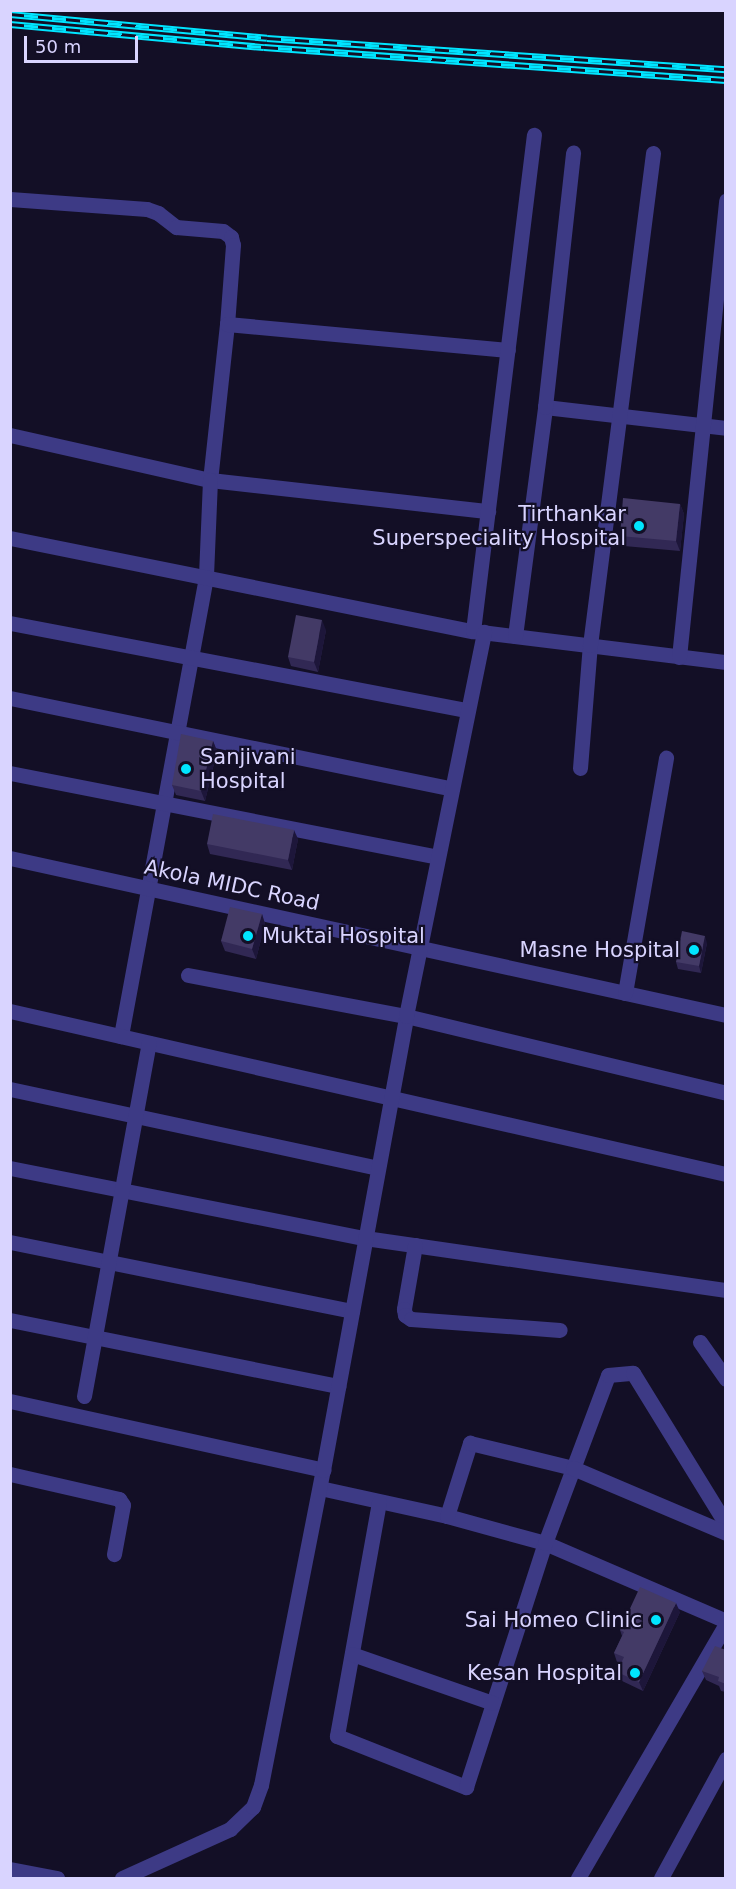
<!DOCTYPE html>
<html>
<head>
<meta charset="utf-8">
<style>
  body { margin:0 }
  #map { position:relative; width:736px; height:1889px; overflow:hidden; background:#130f26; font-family:"DejaVu Sans",sans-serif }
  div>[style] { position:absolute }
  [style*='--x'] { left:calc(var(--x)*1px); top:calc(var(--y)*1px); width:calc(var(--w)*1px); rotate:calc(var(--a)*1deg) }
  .minor>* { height:15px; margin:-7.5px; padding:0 7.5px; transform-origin:7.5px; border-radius:7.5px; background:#3d3a85 }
  .rail>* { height:7px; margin-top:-3.5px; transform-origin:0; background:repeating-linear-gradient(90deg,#130f26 0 14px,#00e5ff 0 28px); box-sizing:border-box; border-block:2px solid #00e5ff }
  .wall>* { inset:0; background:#312854 }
  .shaded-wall>* { inset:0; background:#1d163a }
  .building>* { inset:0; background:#433a66 }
  .dots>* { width:16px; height:16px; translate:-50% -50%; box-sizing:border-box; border:3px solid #130f26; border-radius:50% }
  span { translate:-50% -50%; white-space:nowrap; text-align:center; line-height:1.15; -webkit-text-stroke:4.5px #130f26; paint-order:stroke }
  .poi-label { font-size:21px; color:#d9d4ff }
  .right { translate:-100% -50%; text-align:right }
  .left { translate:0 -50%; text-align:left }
  .street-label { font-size:21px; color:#d9d4ff }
  .frame { position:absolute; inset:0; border:12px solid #d9d4ff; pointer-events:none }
  .scale { position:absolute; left:24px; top:36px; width:114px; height:27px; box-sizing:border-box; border:3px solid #d9d4ff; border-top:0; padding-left:8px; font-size:18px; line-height:21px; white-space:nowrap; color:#d9d4ff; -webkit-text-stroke:4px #130f26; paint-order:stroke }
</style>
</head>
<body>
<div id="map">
  <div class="minor">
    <div style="--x:10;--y:199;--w:137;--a:4.2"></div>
    <div style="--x:147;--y:209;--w:12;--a:20"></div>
    <div style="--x:158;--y:213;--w:23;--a:38"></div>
    <div style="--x:176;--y:227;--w:47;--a:4.9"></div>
    <div style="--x:223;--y:231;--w:10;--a:37"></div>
    <div style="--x:231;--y:237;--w:8;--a:76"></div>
    <div style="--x:233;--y:245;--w:79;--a:94.3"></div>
    <div style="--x:227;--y:324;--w:157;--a:96.2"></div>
    <div style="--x:210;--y:480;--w:280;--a:6.4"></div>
    <div style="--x:227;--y:324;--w:282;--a:5.3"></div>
    <div style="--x:545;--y:407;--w:182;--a:6.6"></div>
    <div style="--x:10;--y:435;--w:205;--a:12.7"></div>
    <div style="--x:210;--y:480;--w:97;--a:92.4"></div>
    <div style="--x:206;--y:577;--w:467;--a:100.5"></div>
    <div style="--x:10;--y:538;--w:472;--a:11.4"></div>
    <div style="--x:473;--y:631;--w:255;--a:7"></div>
    <div style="--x:10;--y:623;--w:466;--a:10.8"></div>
    <div style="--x:473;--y:631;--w:500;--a:-83"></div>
    <div style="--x:515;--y:636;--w:231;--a:-82.5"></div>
    <div style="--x:545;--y:407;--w:256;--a:-83.7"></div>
    <div style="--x:679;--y:657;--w:459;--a:-84.1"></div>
    <div style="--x:10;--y:698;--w:451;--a:11.6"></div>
    <div style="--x:580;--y:768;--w:123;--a:-85.4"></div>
    <div style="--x:590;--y:645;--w:496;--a:-82.7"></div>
    <div style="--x:10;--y:773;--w:436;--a:11.1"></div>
    <div style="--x:10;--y:858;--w:733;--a:12.37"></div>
    <div style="--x:188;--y:975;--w:222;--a:10.7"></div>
    <div style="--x:406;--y:1016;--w:329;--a:13.5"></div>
    <div style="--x:625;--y:993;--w:239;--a:-80.1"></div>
    <div style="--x:10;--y:1011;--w:734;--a:12.83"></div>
    <div style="--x:10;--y:1089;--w:376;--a:12.1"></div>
    <div style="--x:10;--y:1168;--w:362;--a:11.2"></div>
    <div style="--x:365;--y:1238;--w:365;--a:8.2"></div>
    <div style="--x:10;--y:1242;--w:349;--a:11.4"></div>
    <div style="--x:415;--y:1245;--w:65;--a:99.8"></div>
    <div style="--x:404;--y:1309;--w:6;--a:81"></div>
    <div style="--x:405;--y:1315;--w:7;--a:34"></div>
    <div style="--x:411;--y:1319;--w:149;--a:4.2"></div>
    <div style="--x:10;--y:1320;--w:335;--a:11.4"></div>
    <div style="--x:700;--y:1342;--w:45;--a:54.9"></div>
    <div style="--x:84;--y:1396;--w:359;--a:-79.6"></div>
    <div style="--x:10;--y:1401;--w:321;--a:12.4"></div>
    <div style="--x:10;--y:1474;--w:112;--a:12.9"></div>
    <div style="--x:119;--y:1499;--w:7;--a:56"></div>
    <div style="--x:123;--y:1505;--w:50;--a:100.4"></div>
    <div style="--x:320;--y:1488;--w:130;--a:12.4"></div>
    <div style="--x:447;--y:1516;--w:102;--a:15.4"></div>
    <div style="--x:545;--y:1543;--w:197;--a:23.3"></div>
    <div style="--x:379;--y:1502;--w:238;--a:100.2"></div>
    <div style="--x:337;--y:1736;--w:139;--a:21.6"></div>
    <div style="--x:466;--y:1787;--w:256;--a:-72.1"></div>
    <div style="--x:545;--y:1543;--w:179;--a:-69.4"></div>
    <div style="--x:608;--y:1375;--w:25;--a:-5"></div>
    <div style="--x:633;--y:1373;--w:177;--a:58.4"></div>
    <div style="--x:447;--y:1516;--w:77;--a:-72.5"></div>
    <div style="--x:470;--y:1443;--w:106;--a:13.6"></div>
    <div style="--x:573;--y:1468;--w:166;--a:23"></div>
    <div style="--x:352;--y:1654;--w:149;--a:19.2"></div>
    <div style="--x:10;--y:1869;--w:48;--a:10.8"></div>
    <div style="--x:122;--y:1878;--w:119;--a:-24.4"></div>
    <div style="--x:230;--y:1829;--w:32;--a:-44"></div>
    <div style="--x:253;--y:1807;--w:23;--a:-70"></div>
    <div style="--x:261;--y:1785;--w:321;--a:-78.9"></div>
    <div style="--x:323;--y:1470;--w:462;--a:-79.6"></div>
    <div style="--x:406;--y:1016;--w:392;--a:-78.5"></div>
    <div style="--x:578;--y:1878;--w:294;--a:-59.8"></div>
    <div style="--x:661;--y:1878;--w:136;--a:-61.4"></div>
  </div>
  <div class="rail">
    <div style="--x:10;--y:14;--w:258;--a:5.3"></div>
    <div style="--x:267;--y:38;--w:460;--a:3.9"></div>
    <div style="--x:10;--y:24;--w:255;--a:5.2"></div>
    <div style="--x:264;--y:47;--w:463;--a:4.1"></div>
  </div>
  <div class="wall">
    <div style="clip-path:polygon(680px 504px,684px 514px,680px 551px,624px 546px,620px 536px)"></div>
    <div style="clip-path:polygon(326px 630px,318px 672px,291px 666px,288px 657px)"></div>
    <div style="clip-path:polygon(213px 741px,217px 751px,205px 801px,176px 795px,172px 785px)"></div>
    <div style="clip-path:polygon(298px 839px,292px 870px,210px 854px,207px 844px)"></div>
    <div style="clip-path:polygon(262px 914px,265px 924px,256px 959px,225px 951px,221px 941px)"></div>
    <div style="clip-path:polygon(707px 943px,701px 973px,678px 969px,676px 962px)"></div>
    <div style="clip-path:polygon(680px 1612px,643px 1691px,620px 1680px,617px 1672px,621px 1663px,617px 1662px,614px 1653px,622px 1636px,620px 1630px)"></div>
    <div style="clip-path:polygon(726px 1650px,726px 1692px,721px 1691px,719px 1686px,706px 1680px,702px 1671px)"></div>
  </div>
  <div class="shaded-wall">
    <div style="clip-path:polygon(680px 504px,684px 514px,680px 551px,676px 541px)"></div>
    <div style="clip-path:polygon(322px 620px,326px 630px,318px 672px,314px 662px)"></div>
    <div style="clip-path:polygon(213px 741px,217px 751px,205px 801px,201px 791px)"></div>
    <div style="clip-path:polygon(294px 830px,298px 839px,292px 870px,288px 860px)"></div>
    <div style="clip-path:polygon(262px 914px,265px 924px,256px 959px,252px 949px)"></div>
    <div style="clip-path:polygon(705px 936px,707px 943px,701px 973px,699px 966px)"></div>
    <div style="clip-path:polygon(676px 1603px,680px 1612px,643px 1691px,639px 1682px)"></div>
  </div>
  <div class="building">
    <div style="clip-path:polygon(623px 498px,680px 504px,676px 541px,620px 536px)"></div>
    <div style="clip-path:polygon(296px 615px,322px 620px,314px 662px,288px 657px)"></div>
    <div style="clip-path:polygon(181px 734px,213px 741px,201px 791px,172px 785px)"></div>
    <div style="clip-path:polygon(213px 814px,294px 830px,288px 860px,207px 844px)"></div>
    <div style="clip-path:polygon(230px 907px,262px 914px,252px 949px,221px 941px)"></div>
    <div style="clip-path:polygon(682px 931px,705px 936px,699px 966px,676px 962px)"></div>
    <div style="clip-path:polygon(640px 1587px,676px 1603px,639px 1682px,617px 1672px,624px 1657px,614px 1653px,624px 1632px,620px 1630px)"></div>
    <div style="clip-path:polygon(715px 1646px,726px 1650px,726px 1684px,718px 1681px,719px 1677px,702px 1671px)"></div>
  </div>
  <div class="dots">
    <div style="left:639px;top:526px;background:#00e5ff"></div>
    <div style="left:186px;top:769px;background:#00e5ff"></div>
    <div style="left:248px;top:936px;background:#00e5ff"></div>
    <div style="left:694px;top:950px;background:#00e5ff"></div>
    <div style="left:656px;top:1620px;background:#00e5ff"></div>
    <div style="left:635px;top:1673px;background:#00e5ff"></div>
  </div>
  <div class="poi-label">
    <span class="right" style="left:626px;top:526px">Tirthankar<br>Superspeciality Hospital</span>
    <span class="left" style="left:200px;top:769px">Sanjivani<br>Hospital</span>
    <span class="left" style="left:262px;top:936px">Muktai Hospital</span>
    <span class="right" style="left:680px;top:950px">Masne Hospital</span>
    <span class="right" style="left:642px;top:1620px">Sai Homeo Clinic</span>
    <span class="right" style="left:622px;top:1673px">Kesan Hospital</span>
  </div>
  <div class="street-label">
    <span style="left:232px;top:885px;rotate:12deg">Akola MIDC Road</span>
  </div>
  <div class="frame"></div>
  <div class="scale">50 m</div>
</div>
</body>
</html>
